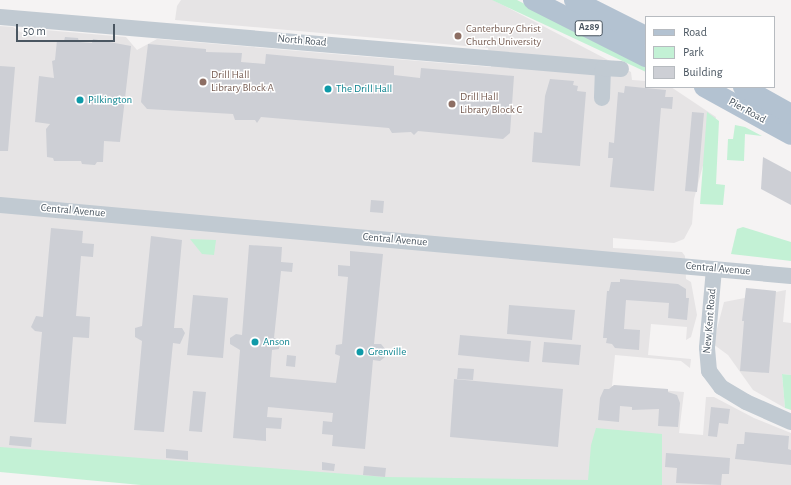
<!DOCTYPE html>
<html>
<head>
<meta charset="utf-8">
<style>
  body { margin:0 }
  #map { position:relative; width:791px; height:485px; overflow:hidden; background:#f5f3f3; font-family:"Alegreya Sans",sans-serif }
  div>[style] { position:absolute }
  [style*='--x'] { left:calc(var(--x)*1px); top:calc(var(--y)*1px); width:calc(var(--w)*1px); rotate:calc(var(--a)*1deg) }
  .education>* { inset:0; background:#e6e4e5 }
  .green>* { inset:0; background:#c3f1d5 }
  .building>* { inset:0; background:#cdcfd5 }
  .minor>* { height:16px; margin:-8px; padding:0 8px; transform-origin:8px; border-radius:8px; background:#c1cad2 }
  .major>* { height:20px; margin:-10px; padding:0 10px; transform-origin:10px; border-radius:10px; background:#b3c2d1 }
  .dots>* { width:11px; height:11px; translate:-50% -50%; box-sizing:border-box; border:2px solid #fff; border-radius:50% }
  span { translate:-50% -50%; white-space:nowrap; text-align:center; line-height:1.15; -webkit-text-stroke:3px #fff; paint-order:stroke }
  .shield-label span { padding:1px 3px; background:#fff; border:1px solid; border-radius:3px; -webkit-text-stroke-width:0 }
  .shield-label { font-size:10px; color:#4a5661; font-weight:700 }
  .education-label { font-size:11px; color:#785e54 }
  .left { translate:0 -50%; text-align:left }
  .street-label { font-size:11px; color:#4a5661 }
  .culture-label { font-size:11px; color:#0d838f }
  .legend { position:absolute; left:645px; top:16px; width:130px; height:72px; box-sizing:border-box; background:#fff; border:1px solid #b7bbc0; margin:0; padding:5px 7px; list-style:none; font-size:12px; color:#4a5661 }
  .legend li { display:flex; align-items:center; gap:8px; height:20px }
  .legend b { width:20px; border:1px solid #b7bbc0 }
  .scale { position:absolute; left:16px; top:24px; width:99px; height:18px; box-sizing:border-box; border:2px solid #4a5661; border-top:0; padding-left:5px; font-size:12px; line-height:14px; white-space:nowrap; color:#4a5661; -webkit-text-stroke:3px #fff; paint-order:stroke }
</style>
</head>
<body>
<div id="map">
  <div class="education">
    <div style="clip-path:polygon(181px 0,493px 0,631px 72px,632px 80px,646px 81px,646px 87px,671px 87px,716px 117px,694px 199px,692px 224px,684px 239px,674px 243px,613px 238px,613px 248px,682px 252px,685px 256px,686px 279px,691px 282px,697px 315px,691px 337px,686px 340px,687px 327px,651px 324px,648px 355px,691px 359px,690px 368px,681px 361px,615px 355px,612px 386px,684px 392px,679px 433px,703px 435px,706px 397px,714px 397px,754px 418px,791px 433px,791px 485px,414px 485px,0 455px,0 26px,13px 27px,20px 32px,35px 36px,45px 30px,126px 37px,137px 50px,157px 39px,491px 67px,488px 48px,175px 20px,177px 6px)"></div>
    <div style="clip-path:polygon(786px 290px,783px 322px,791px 323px,791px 375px,782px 374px,785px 408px,753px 390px,728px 355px,713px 344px,724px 302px)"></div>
  </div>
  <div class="green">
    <div style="clip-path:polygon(492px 0,517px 0,646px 67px,646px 72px)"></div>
    <div style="clip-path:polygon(707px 112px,719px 121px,716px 184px,725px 185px,723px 205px,700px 204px)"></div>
    <div style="clip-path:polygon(735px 125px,745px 127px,762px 136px,745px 134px,744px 161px,727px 160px,728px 139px,733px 139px)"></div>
    <div style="clip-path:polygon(743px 227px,791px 242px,791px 261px,731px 254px,737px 229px)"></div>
    <div style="clip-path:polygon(190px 239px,216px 240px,214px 255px,202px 254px)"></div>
    <div style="clip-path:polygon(782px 374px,791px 375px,791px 410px,785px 408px)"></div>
    <div style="clip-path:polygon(596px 428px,662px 434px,662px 485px,141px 485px,0 472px,0 447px,385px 477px,588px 480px,591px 445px)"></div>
  </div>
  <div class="building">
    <div style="clip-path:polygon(65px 37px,78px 38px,79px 42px,92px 43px,93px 39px,131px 46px,120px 142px,104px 141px,103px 162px,97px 162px,95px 165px,82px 164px,81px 161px,54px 161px,53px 158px,47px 157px,46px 129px,50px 124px,35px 122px,39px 76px,54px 78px,52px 61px,55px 60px,57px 40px,64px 41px)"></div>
    <div style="clip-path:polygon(148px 44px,206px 49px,206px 52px,242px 53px,241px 62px,265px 64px,266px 54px,394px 66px,394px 75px,420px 78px,421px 68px,514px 76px,510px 133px,503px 139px,418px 131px,414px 135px,411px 132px,392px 133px,389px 128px,261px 117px,257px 123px,255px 120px,235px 120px,233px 114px,147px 109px,141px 102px)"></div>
    <div style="clip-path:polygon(0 66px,15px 67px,8px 151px,0 151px)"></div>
    <div style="clip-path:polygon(550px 79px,574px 81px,573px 85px,578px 86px,577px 91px,586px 92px,580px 166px,532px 162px,534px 132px,542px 133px,545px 96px)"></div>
    <div style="clip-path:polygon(625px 86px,666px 90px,665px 97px,673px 97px,672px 109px,661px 108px,654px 191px,610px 187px,613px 158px,608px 158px,609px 142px,614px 143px,618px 92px,624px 93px)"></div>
    <div style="clip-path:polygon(692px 112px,704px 113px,697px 192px,685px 191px)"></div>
    <div style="clip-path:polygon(763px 157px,791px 172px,791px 205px,761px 189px)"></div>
    <div style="clip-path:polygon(371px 200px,384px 201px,383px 213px,370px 212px)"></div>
    <div style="clip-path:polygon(51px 228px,83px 231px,82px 243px,94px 244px,93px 257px,81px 256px,76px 316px,90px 317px,89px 338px,73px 337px,66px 424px,34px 422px,42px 332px,35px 331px,31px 327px,36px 316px,43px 317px)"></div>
    <div style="clip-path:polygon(151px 236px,182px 240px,174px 328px,182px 328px,185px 333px,180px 344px,173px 343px,164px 432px,134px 430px,142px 341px,135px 337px,135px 328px,142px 326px)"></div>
    <div style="clip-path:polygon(249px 245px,282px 247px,281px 262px,293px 263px,292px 272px,281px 271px,274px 338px,280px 340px,279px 349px,272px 350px,270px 377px,336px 383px,340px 356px,335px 354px,336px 345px,342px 344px,348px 277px,338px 276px,338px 265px,350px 266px,350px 251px,383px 254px,374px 344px,381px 344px,386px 350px,385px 357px,380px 361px,373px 360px,365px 449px,332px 446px,333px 435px,322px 434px,323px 421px,332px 422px,333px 413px,268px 407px,267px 417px,282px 418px,281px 429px,266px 428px,266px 441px,233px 438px,240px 350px,230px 344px,230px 338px,236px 334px,242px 335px)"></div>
    <div style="clip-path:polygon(620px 279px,678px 284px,686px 289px,686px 298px,689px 298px,687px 320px,668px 318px,669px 303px,626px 300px,624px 329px,640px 330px,639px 350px,615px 348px,612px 344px,606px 343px,607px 338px,603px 338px,607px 291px,609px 291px,611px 282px,620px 282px)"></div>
    <div style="clip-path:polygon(746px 288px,776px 291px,769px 373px,740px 371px,744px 321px,742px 321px)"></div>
    <div style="clip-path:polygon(193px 295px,228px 298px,223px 358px,187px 355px)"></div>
    <div style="clip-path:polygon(509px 305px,575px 310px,572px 340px,507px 334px)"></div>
    <div style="clip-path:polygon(460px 335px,531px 341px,529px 362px,458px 355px)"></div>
    <div style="clip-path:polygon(544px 342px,581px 345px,579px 365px,542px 362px)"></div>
    <div style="clip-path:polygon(287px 355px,296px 356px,295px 367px,286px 366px)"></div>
    <div style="clip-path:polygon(458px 368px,474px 369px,473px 380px,457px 379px)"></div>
    <div style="clip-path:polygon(454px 379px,563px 389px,558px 447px,450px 437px)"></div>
    <div style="clip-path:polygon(614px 385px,668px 389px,668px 392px,677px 395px,680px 403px,678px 427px,658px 426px,659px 409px,632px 410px,632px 407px,620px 406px,619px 422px,598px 420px,600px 398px,604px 389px,609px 389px)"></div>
    <div style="clip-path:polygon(193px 391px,206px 392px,202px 432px,189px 431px)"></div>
    <div style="clip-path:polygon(711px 407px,730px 409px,728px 424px,719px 423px,717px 437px,708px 436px)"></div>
    <div style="clip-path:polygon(745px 432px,789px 436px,788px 449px,791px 450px,791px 465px,735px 459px,737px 444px,744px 444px)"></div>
    <div style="clip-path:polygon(10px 436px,32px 438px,31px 447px,9px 445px)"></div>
    <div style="clip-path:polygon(166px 449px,188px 451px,188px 460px,166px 458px)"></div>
    <div style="clip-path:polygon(666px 453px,730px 458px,729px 474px,722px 474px,721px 485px,676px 483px,677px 468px,665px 467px)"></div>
    <div style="clip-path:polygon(322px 462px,335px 464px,334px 471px,322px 470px)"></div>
    <div style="clip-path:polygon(364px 466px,386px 468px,385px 477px,363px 475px)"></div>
  </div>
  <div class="minor">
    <div style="--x:0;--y:17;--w:605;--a:4.83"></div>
    <div style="--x:603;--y:68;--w:30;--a:92"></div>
    <div style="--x:603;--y:68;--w:18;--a:3"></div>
    <div style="--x:0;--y:205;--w:794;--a:5.13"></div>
    <div style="--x:714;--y:269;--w:79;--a:95.1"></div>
    <div style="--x:707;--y:348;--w:23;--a:85"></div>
    <div style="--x:709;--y:371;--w:20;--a:53"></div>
    <div style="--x:721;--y:387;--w:29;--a:31"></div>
    <div style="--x:746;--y:402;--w:49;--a:24"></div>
  </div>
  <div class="major">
    <div style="--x:533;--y:0;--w:127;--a:26.8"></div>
    <div style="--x:574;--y:0;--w:80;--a:26.6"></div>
    <div style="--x:704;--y:87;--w:99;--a:28.9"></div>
    <div style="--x:743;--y:87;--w:55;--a:29.4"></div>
  </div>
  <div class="dots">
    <div style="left:458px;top:36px;background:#8d6e63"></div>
    <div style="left:203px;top:82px;background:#8d6e63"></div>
    <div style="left:328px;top:89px;background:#0f9aa8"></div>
    <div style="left:80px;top:100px;background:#0f9aa8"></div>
    <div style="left:452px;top:104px;background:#8d6e63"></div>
    <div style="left:255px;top:342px;background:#0f9aa8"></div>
    <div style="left:360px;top:352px;background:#0f9aa8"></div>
  </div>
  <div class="shield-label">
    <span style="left:589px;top:28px">A289</span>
  </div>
  <div class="education-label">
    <span class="left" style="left:466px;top:36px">Canterbury Christ<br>Church University</span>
    <span class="left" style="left:211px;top:82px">Drill Hall<br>Library Block A</span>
    <span class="left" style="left:460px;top:104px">Drill Hall<br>Library Block C</span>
  </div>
  <div class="street-label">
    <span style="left:302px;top:41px;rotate:5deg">North Road</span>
    <span style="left:747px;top:111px;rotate:29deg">Pier Road</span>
    <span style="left:73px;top:211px;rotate:5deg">Central Avenue</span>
    <span style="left:395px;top:240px;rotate:5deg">Central Avenue</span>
    <span style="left:718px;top:269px;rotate:5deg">Central Avenue</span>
    <span style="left:710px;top:321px;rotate:-85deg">New Kent Road</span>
  </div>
  <div class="culture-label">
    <span class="left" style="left:336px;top:89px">The Drill Hall</span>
    <span class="left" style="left:88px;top:100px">Pilkington</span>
    <span class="left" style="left:263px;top:342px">Anson</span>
    <span class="left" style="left:368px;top:352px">Grenville</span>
  </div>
  <ul class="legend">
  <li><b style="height:5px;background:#b3c2d1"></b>Road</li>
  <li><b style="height:11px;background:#c3f1d5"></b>Park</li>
  <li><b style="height:11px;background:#cdcfd5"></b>Building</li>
  </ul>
  <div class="scale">50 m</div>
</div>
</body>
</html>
